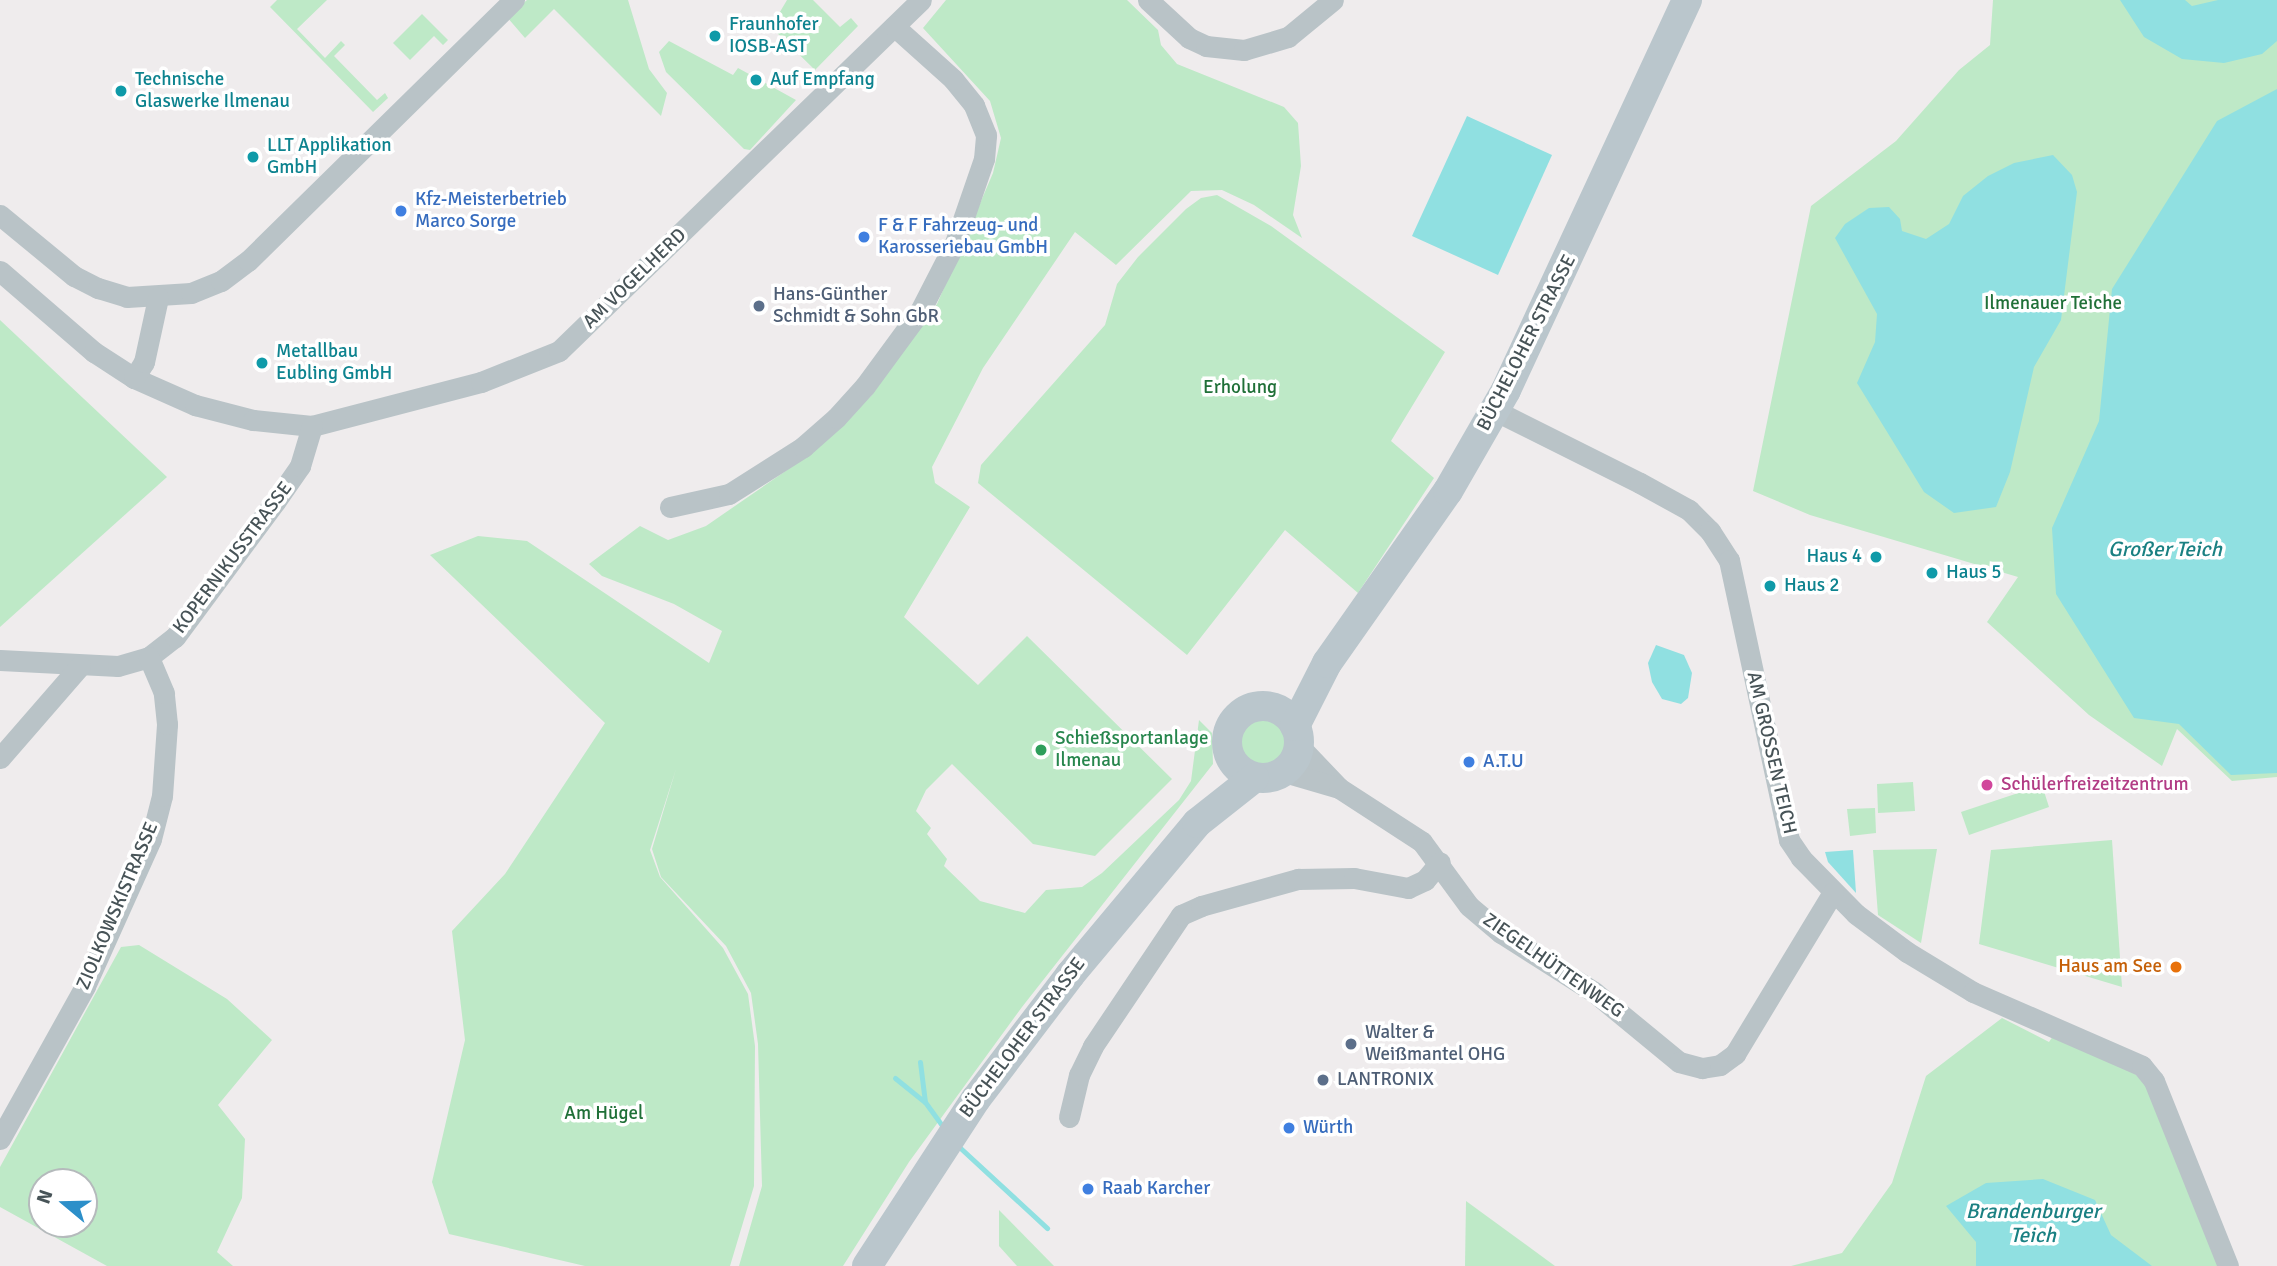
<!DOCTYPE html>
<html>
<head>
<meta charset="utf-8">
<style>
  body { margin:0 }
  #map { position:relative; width:2277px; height:1266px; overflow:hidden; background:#efeced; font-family:Signika,sans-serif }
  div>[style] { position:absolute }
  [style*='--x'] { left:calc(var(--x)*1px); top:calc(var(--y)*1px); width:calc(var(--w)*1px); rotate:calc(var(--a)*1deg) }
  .green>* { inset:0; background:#bee9c7 }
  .round { border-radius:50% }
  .water>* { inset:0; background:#90e0e1 }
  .stream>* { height:5px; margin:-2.5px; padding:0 2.5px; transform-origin:2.5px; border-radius:2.5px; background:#90e0e1 }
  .street>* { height:21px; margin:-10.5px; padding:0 10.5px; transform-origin:10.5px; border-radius:10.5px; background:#b9c3c7 }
  .secondary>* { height:30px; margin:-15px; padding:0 15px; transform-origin:15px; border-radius:15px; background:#bac6cc }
  .secondary>.ring { margin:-15px; padding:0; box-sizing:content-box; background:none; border:30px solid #bac6cc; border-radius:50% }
  .dots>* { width:19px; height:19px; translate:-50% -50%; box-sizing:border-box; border:4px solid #fff; border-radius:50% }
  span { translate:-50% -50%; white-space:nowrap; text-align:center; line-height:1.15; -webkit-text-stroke:7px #fff; paint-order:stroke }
  .culture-label { font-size:19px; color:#0d838f }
  .left { translate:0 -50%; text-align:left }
  .right { translate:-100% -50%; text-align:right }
  .shop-label { font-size:19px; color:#366cbe }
  .street-label { font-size:19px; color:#475357 }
  .service-label { font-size:19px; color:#4e5e75 }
  .park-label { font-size:19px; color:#207038 }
  .leisure-label { font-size:19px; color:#27864d }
  .hotel-label { font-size:19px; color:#b23c85 }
  .food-label { font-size:19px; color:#c56008 }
  .water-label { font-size:21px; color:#1a8082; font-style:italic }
  .north { position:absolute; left:28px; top:1168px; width:70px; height:70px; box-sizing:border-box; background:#fff; border:2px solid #b5babc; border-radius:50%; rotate:289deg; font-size:19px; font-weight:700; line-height:28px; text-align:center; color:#475357 }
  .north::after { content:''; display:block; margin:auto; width:24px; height:32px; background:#2c8fc9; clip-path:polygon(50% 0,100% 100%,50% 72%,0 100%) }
</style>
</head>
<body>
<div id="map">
  <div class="green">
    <div style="clip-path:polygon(277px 0,327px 0,297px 29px,325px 58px,341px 41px,345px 45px,334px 56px,377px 100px,385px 93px,388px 98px,373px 112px,270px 7px)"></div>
    <div style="clip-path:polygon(527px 0,628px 0,649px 69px,667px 93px,661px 116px,554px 9px,525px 38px,507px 17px)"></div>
    <div style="clip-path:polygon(787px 0,813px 0,840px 27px,851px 18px,858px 26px,815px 70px,771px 27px)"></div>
    <div style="clip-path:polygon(946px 0,1127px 0,1158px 30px,1161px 45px,1177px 64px,1284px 107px,1298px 123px,1301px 166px,1293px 215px,1302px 238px,1254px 205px,1222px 190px,1191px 191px,1116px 265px,1075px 232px,983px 368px,932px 467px,935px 483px,970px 507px,904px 617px,978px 685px,1027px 636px,1172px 779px,1095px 856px,1033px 844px,952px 764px,926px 790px,916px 811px,931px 828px,927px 834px,947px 859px,944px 866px,980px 901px,1025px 913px,1046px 890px,1082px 887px,1102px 873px,1179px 800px,1191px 781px,1199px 720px,1212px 733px,1213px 764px,1022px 1007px,909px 1162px,843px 1266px,739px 1266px,762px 1186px,758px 1044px,751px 993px,726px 946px,661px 877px,652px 849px,676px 769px,650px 850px,660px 877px,723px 948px,748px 994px,755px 1046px,754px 1186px,730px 1266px,585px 1266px,449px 1234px,432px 1182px,465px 1040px,452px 931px,505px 874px,605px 723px,430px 555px,478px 536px,527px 541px,709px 663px,722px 631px,674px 604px,602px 576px,589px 564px,640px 526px,668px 540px,706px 526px,787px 470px,871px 396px,937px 304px,993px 173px,1001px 138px,990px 101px,923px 28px)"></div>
    <div style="clip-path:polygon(1993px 0,2277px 0,2277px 777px,2232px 781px,2177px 729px,2162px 766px,2089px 715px,1987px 622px,2018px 577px,1810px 515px,1753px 491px,1811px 206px,1896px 141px,1959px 70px,1990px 45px)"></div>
    <div style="clip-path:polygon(422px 14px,448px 40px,443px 45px,434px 36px,410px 60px,393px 43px)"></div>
    <div style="clip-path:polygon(669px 41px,733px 75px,738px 68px,796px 100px,750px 150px,744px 149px,666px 72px,659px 52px)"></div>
    <div style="clip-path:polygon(1217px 195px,1271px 226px,1445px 352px,1391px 441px,1434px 478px,1358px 593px,1285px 530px,1187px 655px,978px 483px,981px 465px,1105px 325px,1117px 284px,1138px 257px,1186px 209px,1201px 198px)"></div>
    <div style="clip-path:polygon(0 320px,167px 477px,0 627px)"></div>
    <div class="round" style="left:1239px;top:718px;width:48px;height:48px"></div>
    <div style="clip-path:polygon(1913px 782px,1915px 811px,1878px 813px,1877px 784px)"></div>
    <div style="clip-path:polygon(2042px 785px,2049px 807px,1969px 835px,1961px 812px)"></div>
    <div style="clip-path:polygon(1875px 808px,1876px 833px,1850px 836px,1847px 809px)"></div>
    <div style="clip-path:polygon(2112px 840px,2122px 987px,1979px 944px,1991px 850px)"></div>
    <div style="clip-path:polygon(1937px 849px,1921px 943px,1878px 915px,1873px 850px)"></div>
    <div style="clip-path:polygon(evenodd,139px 945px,227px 999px,272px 1040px,218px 1105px,245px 1139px,242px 1198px,217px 1252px,233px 1266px,107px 1266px,0 1207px,0 1167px,121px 947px,139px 945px,42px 1182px,84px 1182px,84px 1224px,42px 1224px,42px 1182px)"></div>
    <div style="clip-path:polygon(2002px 1018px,2049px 1042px,2053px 1036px,2128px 1068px,2152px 1089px,2224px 1266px,1791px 1266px,1842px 1253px,1892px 1183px,1926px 1076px)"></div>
    <div style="clip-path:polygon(1466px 1201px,1555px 1266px,1465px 1266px)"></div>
    <div style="clip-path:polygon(999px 1210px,1054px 1266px,1017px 1266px,999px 1246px)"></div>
  </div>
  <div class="water">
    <div style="clip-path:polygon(2120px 0,2185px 0,2192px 6px,2218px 0,2277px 0,2277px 41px,2262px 54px,2224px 63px,2182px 59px,2144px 37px)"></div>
    <div style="clip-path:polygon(2277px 89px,2277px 773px,2231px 775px,2179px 724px,2134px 718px,2056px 594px,2052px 528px,2099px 421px,2112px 289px,2217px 121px)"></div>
    <div style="clip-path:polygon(1467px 116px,1552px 155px,1498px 275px,1412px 236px)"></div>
    <div style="clip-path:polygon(2053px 155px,2072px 175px,2077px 192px,2061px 320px,2034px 367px,2010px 472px,1996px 507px,1954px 513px,1924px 492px,1857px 383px,1875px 342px,1877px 314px,1835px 238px,1845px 224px,1869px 208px,1889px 207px,1900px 219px,1902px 231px,1926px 239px,1949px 224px,1963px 196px,1988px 176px,2014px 163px)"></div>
    <div style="clip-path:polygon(1656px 645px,1684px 655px,1692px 673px,1688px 698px,1681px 704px,1662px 699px,1652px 682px,1648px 663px)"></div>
    <div style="clip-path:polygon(1853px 850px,1856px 893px,1828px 862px,1825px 852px)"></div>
    <div style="clip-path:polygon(2043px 1179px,2095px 1200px,2111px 1235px,2152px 1266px,1976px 1266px,1976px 1242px,1946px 1206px,1986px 1183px)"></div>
  </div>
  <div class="stream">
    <div style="--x:920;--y:1062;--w:40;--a:82.9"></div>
    <div style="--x:895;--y:1078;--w:38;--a:39"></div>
    <div style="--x:925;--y:1102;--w:36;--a:54"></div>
    <div style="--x:956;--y:1144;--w:124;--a:42.7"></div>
  </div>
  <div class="street">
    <div style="--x:1148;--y:0;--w:56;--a:42.8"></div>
    <div style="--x:1189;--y:38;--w:19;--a:25"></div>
    <div style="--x:1206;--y:46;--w:38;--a:6"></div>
    <div style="--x:1244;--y:50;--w:46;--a:-16.5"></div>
    <div style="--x:1288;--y:37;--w:58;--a:-39.4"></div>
    <div style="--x:0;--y:215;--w:96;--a:39.5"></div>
    <div style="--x:74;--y:276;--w:27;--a:27"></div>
    <div style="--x:98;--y:288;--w:30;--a:17"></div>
    <div style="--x:127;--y:297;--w:64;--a:-3.6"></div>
    <div style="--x:191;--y:293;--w:32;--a:-22"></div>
    <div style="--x:221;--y:281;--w:34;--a:-37"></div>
    <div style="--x:248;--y:261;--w:373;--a:-44.5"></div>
    <div style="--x:0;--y:271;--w:124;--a:40.8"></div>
    <div style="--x:94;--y:352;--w:48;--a:33"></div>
    <div style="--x:134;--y:378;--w:67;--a:23.9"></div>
    <div style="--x:195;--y:405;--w:60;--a:14.5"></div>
    <div style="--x:253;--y:420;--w:59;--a:5.8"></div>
    <div style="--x:312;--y:426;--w:175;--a:-14.6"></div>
    <div style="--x:481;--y:382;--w:84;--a:-21.7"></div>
    <div style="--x:559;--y:351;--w:504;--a:-44.12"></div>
    <div style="--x:134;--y:378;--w:19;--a:-58"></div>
    <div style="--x:144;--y:362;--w:66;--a:-77.7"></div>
    <div style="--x:1494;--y:410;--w:163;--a:26.6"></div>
    <div style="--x:1640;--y:483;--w:56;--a:28.9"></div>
    <div style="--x:1689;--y:510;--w:30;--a:45"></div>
    <div style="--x:1710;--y:531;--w:35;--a:57"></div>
    <div style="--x:1729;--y:560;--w:286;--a:77.9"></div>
    <div style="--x:1789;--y:840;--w:22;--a:56"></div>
    <div style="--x:1801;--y:858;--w:78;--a:45.5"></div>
    <div style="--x:1856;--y:914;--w:64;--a:36.7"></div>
    <div style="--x:1907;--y:952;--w:77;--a:31.2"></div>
    <div style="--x:1973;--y:992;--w:184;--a:23.6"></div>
    <div style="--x:2142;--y:1066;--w:19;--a:51"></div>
    <div style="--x:2154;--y:1081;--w:199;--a:68.2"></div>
    <div style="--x:670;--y:507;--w:60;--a:-12.4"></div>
    <div style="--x:729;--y:494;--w:88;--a:-32.4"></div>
    <div style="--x:803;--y:447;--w:44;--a:-41.3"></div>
    <div style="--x:836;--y:418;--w:43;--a:-47.8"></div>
    <div style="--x:865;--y:386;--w:93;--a:-53.7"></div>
    <div style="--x:920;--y:311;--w:76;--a:-62.8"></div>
    <div style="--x:955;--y:243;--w:89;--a:-71"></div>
    <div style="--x:984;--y:159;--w:24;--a:-85"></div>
    <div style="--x:986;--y:135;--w:32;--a:-112"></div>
    <div style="--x:974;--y:105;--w:33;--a:-129"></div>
    <div style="--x:953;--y:79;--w:79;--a:-138.1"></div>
    <div style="--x:0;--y:660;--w:118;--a:2.9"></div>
    <div style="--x:118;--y:666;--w:32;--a:-16"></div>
    <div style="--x:149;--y:657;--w:33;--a:-38"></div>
    <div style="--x:175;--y:637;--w:168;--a:-53.5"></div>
    <div style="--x:275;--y:502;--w:44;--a:-55.2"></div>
    <div style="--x:300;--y:466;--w:42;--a:-73.3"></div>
    <div style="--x:1299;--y:746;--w:57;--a:46.4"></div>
    <div style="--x:0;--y:758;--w:122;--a:-49"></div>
    <div style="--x:1284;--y:772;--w:57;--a:16.2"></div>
    <div style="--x:1339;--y:788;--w:99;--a:33"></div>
    <div style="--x:1422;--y:842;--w:79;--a:53.7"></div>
    <div style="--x:1469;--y:906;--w:42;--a:40.2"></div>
    <div style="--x:1501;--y:933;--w:110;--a:32.4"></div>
    <div style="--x:1594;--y:992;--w:110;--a:39.5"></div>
    <div style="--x:1679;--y:1062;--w:24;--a:15"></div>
    <div style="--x:1702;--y:1068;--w:18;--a:-9"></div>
    <div style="--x:1720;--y:1065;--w:19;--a:-36"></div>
    <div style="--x:1735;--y:1054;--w:189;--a:-58.8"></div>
    <div style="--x:1069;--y:1117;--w:43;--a:-76.6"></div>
    <div style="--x:1079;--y:1075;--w:32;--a:-64"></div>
    <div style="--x:1093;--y:1046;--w:158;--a:-56.1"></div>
    <div style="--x:1181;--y:915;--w:22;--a:-24"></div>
    <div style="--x:1201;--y:906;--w:101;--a:-15.6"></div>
    <div style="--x:1298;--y:879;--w:56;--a:-1"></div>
    <div style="--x:1354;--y:878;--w:55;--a:10.5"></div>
    <div style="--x:1408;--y:888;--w:19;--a:-25"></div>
    <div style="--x:1425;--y:880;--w:23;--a:-50"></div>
    <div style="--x:0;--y:1139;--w:175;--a:-60.9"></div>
    <div style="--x:85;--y:986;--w:161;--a:-65.8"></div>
    <div style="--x:151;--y:839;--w:44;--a:-75.7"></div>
    <div style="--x:162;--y:796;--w:72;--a:-86"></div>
    <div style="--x:167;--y:724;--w:31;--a:-96"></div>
    <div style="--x:164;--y:693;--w:39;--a:-113"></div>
  </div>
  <div class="secondary">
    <div class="ring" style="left:1227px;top:706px;width:42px;height:42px"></div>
    <div style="--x:1295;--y:726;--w:71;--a:-63.1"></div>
    <div style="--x:1327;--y:663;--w:210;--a:-54.9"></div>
    <div style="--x:1448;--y:491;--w:116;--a:-60.1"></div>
    <div style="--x:1506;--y:390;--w:430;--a:-65.1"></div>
    <div style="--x:867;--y:1266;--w:199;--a:-56.9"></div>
    <div style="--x:976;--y:1099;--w:156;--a:-52.8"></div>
    <div style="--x:1070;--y:975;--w:198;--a:-50.1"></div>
    <div style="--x:1197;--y:823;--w:73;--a:-38.3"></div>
  </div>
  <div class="dots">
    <div style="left:715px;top:36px;background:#0f9aa8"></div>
    <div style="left:756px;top:80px;background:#0f9aa8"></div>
    <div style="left:121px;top:91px;background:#0f9aa8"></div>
    <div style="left:253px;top:157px;background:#0f9aa8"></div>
    <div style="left:401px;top:211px;background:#3f7fe0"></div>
    <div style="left:864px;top:237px;background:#3f7fe0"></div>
    <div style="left:759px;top:306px;background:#5c6f8a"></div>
    <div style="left:262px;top:363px;background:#0f9aa8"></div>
    <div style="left:1876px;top:557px;background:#0f9aa8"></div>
    <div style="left:1932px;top:573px;background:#0f9aa8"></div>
    <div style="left:1770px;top:586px;background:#0f9aa8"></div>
    <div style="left:1041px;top:750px;background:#2e9e5b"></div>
    <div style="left:1469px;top:762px;background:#3f7fe0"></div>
    <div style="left:1987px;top:785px;background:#d1479c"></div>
    <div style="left:2176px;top:967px;background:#e8710a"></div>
    <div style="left:1351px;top:1044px;background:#5c6f8a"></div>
    <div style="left:1323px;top:1080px;background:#5c6f8a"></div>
    <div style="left:1289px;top:1128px;background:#3f7fe0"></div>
    <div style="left:1088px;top:1189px;background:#3f7fe0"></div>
  </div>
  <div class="culture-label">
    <span class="left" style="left:729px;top:36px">Fraunhofer<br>IOSB-AST</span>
    <span class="left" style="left:135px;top:91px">Technische<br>Glaswerke Ilmenau</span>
    <span class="left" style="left:770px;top:80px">Auf Empfang</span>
    <span class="left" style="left:267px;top:157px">LLT Applikation<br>GmbH</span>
    <span class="left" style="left:276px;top:363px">Metallbau<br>Eubling GmbH</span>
    <span class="right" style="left:1862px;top:557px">Haus 4</span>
    <span class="left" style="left:1946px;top:573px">Haus 5</span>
    <span class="left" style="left:1784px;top:586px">Haus 2</span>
  </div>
  <div class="shop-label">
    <span class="left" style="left:415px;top:211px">Kfz-Meisterbetrieb<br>Marco Sorge</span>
    <span class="left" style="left:878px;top:237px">F &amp; F Fahrzeug- und<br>Karosseriebau GmbH</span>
    <span class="left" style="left:1483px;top:762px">A.T.U</span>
    <span class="left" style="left:1303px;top:1128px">Würth</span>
    <span class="left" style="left:1102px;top:1189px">Raab Karcher</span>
  </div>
  <div class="street-label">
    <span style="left:635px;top:279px;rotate:-44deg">AM VOGELHERD</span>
    <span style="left:1527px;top:343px;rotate:-63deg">BÜCHELOHER STRASSE</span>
    <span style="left:233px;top:558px;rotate:-53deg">KOPERNIKUSSTRASSE</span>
    <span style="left:1771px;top:753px;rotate:77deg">AM GROSSEN TEICH</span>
    <span style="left:118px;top:906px;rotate:-67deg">ZIOLKOWSKISTRASSE</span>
    <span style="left:1553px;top:966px;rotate:35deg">ZIEGELHÜTTENWEG</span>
    <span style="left:1023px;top:1038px;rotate:-53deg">BÜCHELOHER STRASSE</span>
  </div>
  <div class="service-label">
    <span class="left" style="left:773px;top:306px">Hans-Günther<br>Schmidt &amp; Sohn GbR</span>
    <span class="left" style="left:1365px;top:1044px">Walter &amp;<br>Weißmantel OHG</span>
    <span class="left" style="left:1337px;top:1080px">LANTRONIX</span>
  </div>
  <div class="park-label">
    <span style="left:2053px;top:304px">Ilmenauer Teiche</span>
    <span style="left:1240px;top:388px">Erholung</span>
    <span style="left:604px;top:1114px">Am Hügel</span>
  </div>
  <div class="leisure-label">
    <span class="left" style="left:1055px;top:750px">Schießsportanlage<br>Ilmenau</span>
  </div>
  <div class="hotel-label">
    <span class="left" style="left:2001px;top:785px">Schülerfreizeitzentrum</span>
  </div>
  <div class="food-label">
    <span class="right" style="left:2162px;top:967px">Haus am See</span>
  </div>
  <div class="water-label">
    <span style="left:2165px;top:549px">Großer Teich</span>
    <span style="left:2033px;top:1223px">Brandenburger<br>Teich</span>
  </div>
  <div class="north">N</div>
</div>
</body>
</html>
